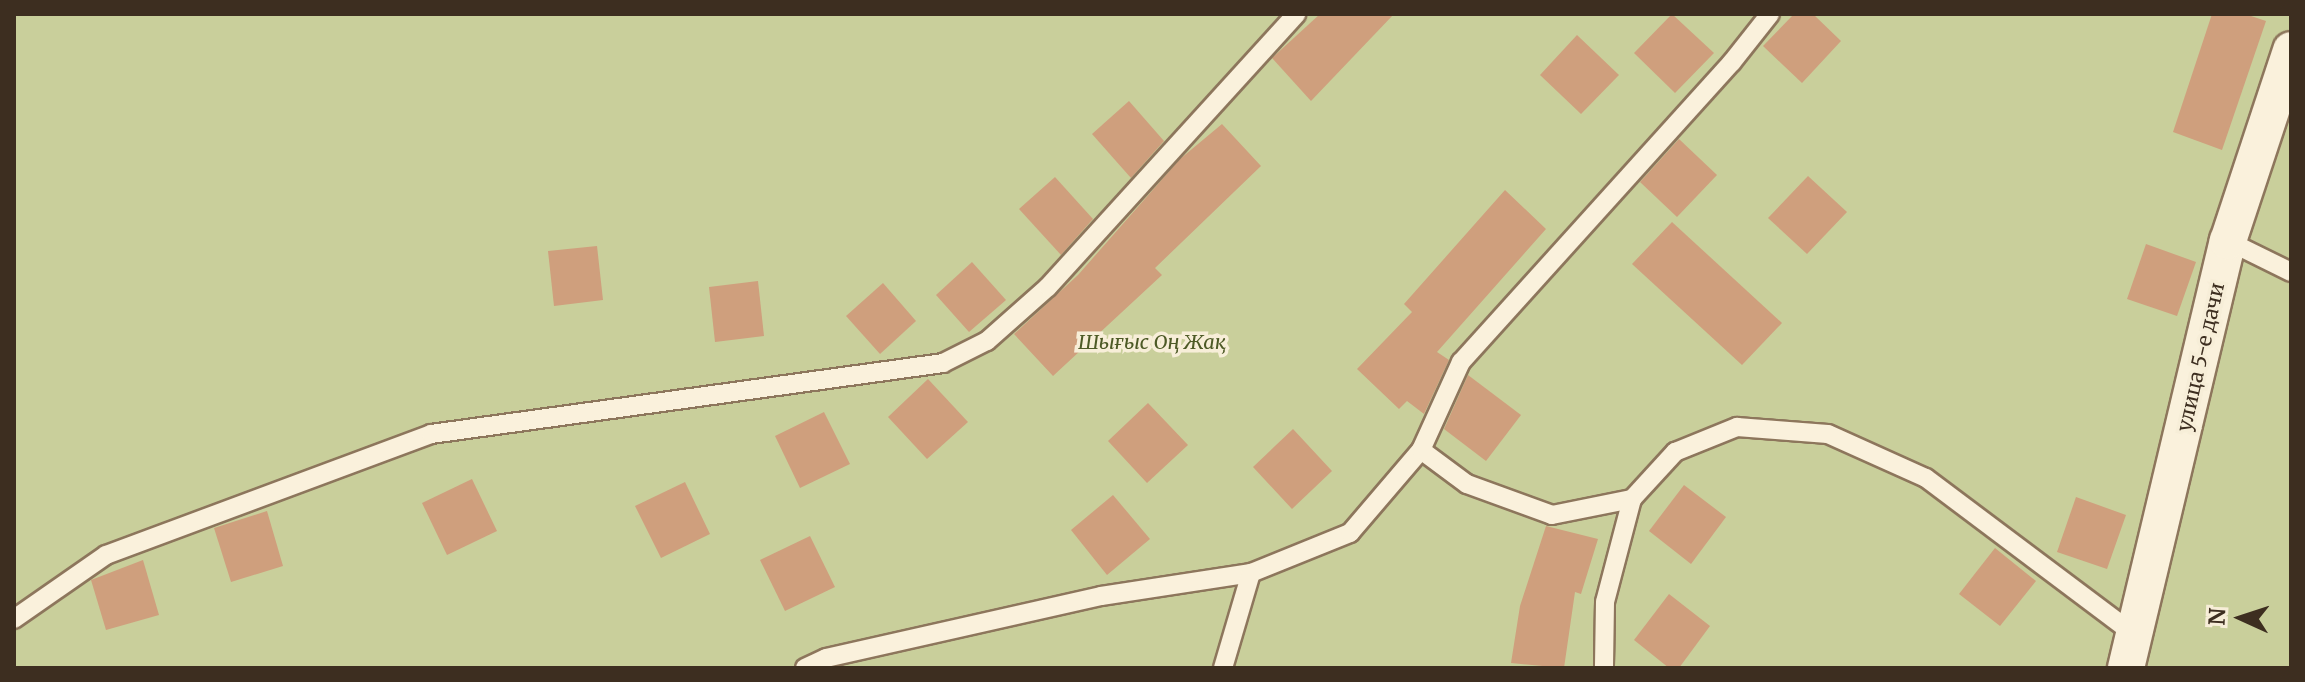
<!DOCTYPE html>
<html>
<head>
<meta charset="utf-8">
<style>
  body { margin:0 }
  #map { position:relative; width:2305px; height:682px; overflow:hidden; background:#f0e4c8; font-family:Merriweather,serif }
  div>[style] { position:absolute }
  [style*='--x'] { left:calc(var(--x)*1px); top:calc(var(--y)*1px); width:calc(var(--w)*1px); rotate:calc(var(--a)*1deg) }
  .green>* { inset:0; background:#c9cf9b }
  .building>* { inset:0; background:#cf9f7d }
  .roads { filter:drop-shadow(2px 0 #8d765c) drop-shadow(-2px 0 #8d765c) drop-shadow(0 2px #8d765c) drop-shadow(0 -2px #8d765c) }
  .service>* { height:18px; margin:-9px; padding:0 9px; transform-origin:9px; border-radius:9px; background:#faf1dc }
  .minor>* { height:36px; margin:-18px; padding:0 18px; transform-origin:18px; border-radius:18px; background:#faf1dc }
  span { translate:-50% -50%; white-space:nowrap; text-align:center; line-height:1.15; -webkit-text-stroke:7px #f7eed8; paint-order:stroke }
  .park-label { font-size:20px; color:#4d5a26; font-style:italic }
  .street-label { font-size:20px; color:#3d2e20 }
  .frame { position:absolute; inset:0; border:16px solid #3d2e20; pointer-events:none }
  .north { position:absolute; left:2201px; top:578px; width:80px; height:80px; -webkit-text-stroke:6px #f7eed8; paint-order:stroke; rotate:273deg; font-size:22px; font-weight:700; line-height:32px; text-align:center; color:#3d2e20 }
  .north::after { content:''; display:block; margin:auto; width:28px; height:36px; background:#3d2e20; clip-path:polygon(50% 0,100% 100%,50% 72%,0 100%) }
</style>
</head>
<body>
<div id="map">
  <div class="green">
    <div style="clip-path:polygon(14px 14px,2291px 14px,2291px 668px,14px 668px)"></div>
  </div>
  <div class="building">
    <div style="clip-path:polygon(1320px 14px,1394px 14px,1311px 101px,1272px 58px)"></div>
    <div style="clip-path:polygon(1672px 14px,1714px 53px,1675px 93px,1634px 53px)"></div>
    <div style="clip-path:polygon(1794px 14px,1813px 14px,1841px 41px,1802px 83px,1763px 46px)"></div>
    <div style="clip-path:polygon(2212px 14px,2245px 14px,2266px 21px,2222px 150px,2173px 132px)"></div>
    <div style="clip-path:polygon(1577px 35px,1619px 75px,1581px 114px,1540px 75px)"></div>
    <div style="clip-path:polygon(1129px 101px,1164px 141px,1131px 178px,1092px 134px)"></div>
    <div style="clip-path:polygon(1222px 124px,1261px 166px,1155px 268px,1162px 275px,1053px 376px,1014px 334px,1078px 275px,1180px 159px)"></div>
    <div style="clip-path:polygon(1679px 139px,1717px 175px,1677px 217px,1640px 182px)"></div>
    <div style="clip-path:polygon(1808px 176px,1847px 212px,1807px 254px,1768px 218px)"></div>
    <div style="clip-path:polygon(1055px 177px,1093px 219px,1061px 255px,1019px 209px)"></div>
    <div style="clip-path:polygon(1505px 190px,1546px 229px,1437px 352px,1449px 360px,1424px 414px,1407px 401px,1399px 409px,1357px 369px,1412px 312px,1404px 304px)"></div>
    <div style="clip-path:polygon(1672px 222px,1782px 323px,1742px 365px,1632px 264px)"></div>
    <div style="clip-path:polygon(2146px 244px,2196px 262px,2177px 316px,2127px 299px)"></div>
    <div style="clip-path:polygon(597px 246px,603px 300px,554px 306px,548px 251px)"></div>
    <div style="clip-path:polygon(972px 262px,1006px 300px,969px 332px,936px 295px)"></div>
    <div style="clip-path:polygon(758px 281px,764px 336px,715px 342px,709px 287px)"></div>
    <div style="clip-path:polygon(883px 283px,916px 321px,880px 354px,846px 316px)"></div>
    <div style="clip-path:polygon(1468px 375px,1521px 415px,1486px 461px,1444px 429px)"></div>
    <div style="clip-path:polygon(928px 379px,968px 422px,927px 459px,888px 417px)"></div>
    <div style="clip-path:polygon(1148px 403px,1188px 445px,1147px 483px,1108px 441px)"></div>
    <div style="clip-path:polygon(824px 412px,850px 464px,800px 488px,775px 436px)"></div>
    <div style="clip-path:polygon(1293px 429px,1332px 471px,1292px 509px,1253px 467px)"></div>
    <div style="clip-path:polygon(472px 479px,497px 531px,447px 555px,422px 503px)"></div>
    <div style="clip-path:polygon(685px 482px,710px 534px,661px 558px,635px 506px)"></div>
    <div style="clip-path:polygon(1684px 485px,1726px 517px,1691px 564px,1649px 531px)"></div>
    <div style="clip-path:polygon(1113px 495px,1150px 539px,1107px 575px,1071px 530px)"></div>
    <div style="clip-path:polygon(2076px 497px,2126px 515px,2107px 569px,2057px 552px)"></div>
    <div style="clip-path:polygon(267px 511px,283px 566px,231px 582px,214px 528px)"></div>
    <div style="clip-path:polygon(1546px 526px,1598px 539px,1581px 594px,1575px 592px,1564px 668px,1511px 663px,1520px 606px)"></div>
    <div style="clip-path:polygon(810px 536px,835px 587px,785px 611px,760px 560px)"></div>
    <div style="clip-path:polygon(1995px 548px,2036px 581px,2000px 626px,1959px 594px)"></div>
    <div style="clip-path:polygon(143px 560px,159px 615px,106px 630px,91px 580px)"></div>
    <div style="clip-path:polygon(1669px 594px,1710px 626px,1679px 668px,1669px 668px,1634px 640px)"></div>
  </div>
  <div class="roads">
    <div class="service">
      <div style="--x:2228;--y:241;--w:70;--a:26.2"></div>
      <div style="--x:1421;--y:450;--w:57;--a:36.5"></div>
      <div style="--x:1467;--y:484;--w:90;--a:20"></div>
      <div style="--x:1552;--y:515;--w:82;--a:-11.3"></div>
      <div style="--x:1632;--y:499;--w:106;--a:104.7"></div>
      <div style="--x:1605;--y:602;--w:66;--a:90.9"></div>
      <div style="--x:1632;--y:499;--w:64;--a:-47.5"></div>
      <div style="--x:1675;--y:452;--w:67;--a:-22"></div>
      <div style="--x:1737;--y:427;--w:91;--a:4.4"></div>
      <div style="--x:1828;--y:434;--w:107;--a:24.2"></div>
      <div style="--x:1926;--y:478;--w:260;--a:36.9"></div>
      <div style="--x:14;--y:619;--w:112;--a:-34.8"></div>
      <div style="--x:106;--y:555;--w:347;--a:-20.4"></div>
      <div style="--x:431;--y:434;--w:517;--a:-7.89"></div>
      <div style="--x:943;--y:363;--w:49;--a:-26.6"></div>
      <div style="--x:987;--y:341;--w:81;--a:-41.5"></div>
      <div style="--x:1048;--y:287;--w:369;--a:-47.7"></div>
      <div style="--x:805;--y:668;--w:23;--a:-25"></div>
      <div style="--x:826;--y:658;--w:282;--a:-12.7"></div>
      <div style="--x:1101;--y:596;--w:152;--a:-8.7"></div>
      <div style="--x:1251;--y:573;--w:107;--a:-22"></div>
      <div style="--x:1350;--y:533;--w:109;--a:-49.5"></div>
      <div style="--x:1421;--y:450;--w:97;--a:-65.6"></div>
      <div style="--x:1461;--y:362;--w:404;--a:-47.9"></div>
      <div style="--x:1732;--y:62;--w:61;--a:-51.6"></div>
      <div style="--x:1223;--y:668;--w:99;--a:-73.6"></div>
    </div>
    <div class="minor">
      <div style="--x:2126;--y:668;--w:439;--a:-76.6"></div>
      <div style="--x:2228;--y:241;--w:201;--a:-71.7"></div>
    </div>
  </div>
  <div class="park-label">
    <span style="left:1152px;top:341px">Шығыс Оң Жақ</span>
  </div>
  <div class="street-label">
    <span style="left:2200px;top:357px;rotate:-77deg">улица 5-е дачи</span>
  </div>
  <div class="frame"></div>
  <div class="north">N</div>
</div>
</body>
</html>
